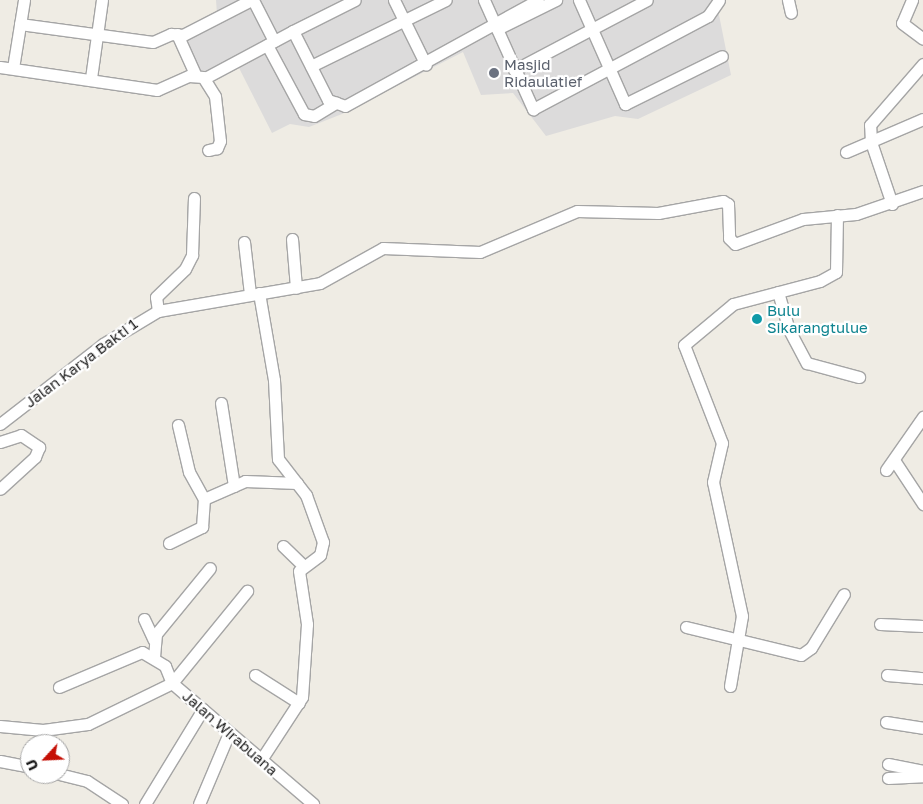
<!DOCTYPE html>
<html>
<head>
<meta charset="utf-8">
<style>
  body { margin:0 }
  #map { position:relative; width:923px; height:804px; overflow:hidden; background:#efece4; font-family:"Golos Text",sans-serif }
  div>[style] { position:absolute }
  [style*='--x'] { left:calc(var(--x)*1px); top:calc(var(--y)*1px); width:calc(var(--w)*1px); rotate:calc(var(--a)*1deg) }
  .residential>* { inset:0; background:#dcdbdb }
  .roads { filter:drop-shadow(1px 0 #a5a5a5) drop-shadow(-1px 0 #a5a5a5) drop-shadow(0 1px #a5a5a5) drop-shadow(0 -1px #a5a5a5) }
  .minor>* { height:11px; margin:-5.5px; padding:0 5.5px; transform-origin:5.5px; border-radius:5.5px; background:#fff }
  .dots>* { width:14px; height:14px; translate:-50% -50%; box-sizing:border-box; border:2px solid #fff; border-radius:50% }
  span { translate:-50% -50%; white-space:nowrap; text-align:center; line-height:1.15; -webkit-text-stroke:4.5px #fff; paint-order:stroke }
  .worship-label { font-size:15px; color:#5b616d }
  .left { translate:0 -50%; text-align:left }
  .culture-label { font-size:15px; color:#0d838f }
  .street-label { font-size:15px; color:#1e1e1e }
  .north { position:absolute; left:20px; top:734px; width:50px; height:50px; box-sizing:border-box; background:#fff; border:1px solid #a5a5a5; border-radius:50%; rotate:245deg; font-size:14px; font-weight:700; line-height:20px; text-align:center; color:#1e1e1e }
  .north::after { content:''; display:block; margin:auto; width:18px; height:22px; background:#c51006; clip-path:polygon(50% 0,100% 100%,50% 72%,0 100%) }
</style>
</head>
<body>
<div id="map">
  <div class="residential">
    <div style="clip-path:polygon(216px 0,716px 0,731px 75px,638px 119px,615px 116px,546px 136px,513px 93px,481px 95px,463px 52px,342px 114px,309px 127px,290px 124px,272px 133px,238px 66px,201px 83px,179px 31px,217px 14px)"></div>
  </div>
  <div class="roads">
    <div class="minor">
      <div style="--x:253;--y:0;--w:46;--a:62.9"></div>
      <div style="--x:394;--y:0;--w:72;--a:63.8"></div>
      <div style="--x:484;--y:0;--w:120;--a:65.8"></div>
      <div style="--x:533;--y:109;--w:198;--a:-28"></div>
      <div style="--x:708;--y:16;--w:19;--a:-55"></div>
      <div style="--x:579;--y:0;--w:114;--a:66.1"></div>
      <div style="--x:625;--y:104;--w:108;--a:-26.3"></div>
      <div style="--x:788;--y:0;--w:13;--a:77"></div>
      <div style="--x:912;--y:0;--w:25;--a:113"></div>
      <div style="--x:902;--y:23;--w:26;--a:37"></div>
      <div style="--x:20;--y:24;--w:134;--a:7.7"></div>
      <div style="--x:153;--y:42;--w:20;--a:-24"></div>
      <div style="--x:171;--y:34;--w:12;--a:5"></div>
      <div style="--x:183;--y:35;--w:76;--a:-27.2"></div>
      <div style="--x:497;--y:29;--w:66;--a:-26.2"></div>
      <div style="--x:293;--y:31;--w:69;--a:-26.6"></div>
      <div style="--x:177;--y:34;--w:46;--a:65.7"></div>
      <div style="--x:267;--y:45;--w:78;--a:61.8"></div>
      <div style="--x:304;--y:114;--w:10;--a:11"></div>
      <div style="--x:314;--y:116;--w:26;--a:-31"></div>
      <div style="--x:311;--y:66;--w:150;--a:-26.1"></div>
      <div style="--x:0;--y:67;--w:159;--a:8.3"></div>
      <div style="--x:157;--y:90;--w:35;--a:-24"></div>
      <div style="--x:189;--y:76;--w:14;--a:4"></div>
      <div style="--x:203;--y:77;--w:22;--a:58"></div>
      <div style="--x:215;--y:96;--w:45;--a:83.7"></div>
      <div style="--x:220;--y:141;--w:8;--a:113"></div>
      <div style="--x:217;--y:148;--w:9;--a:167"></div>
      <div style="--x:13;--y:68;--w:69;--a:-80.8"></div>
      <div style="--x:514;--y:70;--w:150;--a:-27.8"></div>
      <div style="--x:91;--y:78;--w:79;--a:-82"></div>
      <div style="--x:205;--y:78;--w:100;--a:-28.1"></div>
      <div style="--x:293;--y:31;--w:77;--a:63.1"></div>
      <div style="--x:328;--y:100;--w:18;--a:19"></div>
      <div style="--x:345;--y:106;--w:220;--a:-28.8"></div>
      <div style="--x:846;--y:152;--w:84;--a:-23.2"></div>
      <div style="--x:892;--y:204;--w:65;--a:-108.7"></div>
      <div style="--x:871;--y:142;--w:17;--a:-93"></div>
      <div style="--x:870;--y:125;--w:81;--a:-49"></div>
      <div style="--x:292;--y:239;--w:49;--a:85.3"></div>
      <div style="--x:244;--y:242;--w:52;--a:83.4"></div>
      <div style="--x:778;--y:292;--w:37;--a:74"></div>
      <div style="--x:788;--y:328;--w:40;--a:62"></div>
      <div style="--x:807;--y:363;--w:54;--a:15.1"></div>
      <div style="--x:259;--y:293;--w:88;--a:80.2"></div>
      <div style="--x:274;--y:380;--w:79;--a:87.1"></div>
      <div style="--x:278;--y:459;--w:46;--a:52.1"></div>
      <div style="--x:306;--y:495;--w:50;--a:70.1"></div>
      <div style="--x:323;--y:542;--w:13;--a:103"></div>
      <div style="--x:320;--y:555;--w:26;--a:143"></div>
      <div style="--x:299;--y:571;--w:54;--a:81.4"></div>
      <div style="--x:307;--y:624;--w:73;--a:93.9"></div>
      <div style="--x:302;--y:697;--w:75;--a:123.1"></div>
      <div style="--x:158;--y:311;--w:164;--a:-9.8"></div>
      <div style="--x:320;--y:283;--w:72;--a:-29.1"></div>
      <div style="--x:383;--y:248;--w:97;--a:2.4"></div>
      <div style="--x:480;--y:252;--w:105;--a:-22.9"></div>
      <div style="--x:577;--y:211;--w:81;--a:1.4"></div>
      <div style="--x:658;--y:213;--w:66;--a:-10.5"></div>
      <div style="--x:723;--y:201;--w:6;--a:31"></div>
      <div style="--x:728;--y:204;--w:34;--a:88"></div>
      <div style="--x:729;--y:238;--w:8;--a:45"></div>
      <div style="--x:735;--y:244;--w:72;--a:-20.2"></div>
      <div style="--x:803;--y:219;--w:53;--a:-5.4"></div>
      <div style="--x:856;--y:214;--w:71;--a:-18.9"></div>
      <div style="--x:221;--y:403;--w:84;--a:81.1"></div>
      <div style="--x:0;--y:424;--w:130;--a:-37.8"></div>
      <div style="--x:103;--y:344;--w:64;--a:-31"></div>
      <div style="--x:158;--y:311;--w:14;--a:-98"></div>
      <div style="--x:156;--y:297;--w:40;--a:-44"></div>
      <div style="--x:185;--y:269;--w:16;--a:-63"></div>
      <div style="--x:192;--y:255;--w:57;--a:-88"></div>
      <div style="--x:178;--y:425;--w:48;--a:76.8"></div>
      <div style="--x:189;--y:472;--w:31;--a:61"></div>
      <div style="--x:204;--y:499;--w:45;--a:-23.7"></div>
      <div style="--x:245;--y:481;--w:52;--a:2.2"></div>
      <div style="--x:0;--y:442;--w:22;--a:-18"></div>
      <div style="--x:21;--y:435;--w:22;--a:34"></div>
      <div style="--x:39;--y:447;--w:11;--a:112"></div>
      <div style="--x:35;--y:457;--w:47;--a:137.6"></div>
      <div style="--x:894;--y:460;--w:53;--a:56.6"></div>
      <div style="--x:886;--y:470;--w:65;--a:-55.1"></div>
      <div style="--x:169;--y:543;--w:37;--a:-26"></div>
      <div style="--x:202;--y:527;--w:28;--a:-86"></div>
      <div style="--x:283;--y:546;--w:28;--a:44"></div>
      <div style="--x:144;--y:619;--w:23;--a:65"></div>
      <div style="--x:880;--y:624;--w:43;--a:2.7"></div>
      <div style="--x:686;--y:627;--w:118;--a:13.7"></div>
      <div style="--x:801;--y:655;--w:12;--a:-35"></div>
      <div style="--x:811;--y:648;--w:63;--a:-58.6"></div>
      <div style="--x:154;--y:657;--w:23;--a:-85"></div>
      <div style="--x:156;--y:634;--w:85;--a:-50.7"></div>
      <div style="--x:255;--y:675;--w:52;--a:32.5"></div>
      <div style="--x:887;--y:675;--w:36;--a:5"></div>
      <div style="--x:730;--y:686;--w:71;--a:-80.3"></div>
      <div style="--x:742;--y:616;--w:137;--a:-102.2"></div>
      <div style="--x:713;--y:482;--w:40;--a:-77"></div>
      <div style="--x:722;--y:443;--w:105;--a:-111.2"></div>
      <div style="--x:684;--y:345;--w:64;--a:-39.9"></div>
      <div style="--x:733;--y:304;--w:90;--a:-14.8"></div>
      <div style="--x:820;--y:281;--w:18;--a:-29"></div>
      <div style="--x:836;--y:272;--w:57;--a:-89"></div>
      <div style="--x:59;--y:687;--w:90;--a:-22.9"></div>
      <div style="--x:142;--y:652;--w:27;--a:31"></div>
      <div style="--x:165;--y:666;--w:18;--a:68"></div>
      <div style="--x:172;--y:683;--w:119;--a:-50.8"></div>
      <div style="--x:886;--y:722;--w:37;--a:9"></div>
      <div style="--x:0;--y:726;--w:43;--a:5.3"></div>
      <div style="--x:43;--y:730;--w:45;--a:-7.6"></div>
      <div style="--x:88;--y:724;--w:93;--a:-26"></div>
      <div style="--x:172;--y:683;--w:186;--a:40.6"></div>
      <div style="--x:0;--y:761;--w:31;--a:11"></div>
      <div style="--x:888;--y:764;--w:36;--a:11"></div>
      <div style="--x:59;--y:774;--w:29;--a:14"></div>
      <div style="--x:87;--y:781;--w:42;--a:33.3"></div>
      <div style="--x:888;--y:778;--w:35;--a:-3"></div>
      <div style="--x:145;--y:804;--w:111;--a:-58.6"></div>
      <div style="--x:199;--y:804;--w:77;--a:-67.1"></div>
    </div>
  </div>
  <div class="dots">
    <div style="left:494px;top:73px;background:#6b7280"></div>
    <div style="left:757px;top:319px;background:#0f9aa8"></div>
  </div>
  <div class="worship-label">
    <span class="left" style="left:504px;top:73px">Masjid<br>Ridaulatief</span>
  </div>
  <div class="culture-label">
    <span class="left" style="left:767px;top:319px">Bulu<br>Sikarangtulue</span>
  </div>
  <div class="street-label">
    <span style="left:81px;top:363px;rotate:-37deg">Jalan Karya Bakti 1</span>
    <span style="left:230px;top:733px;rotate:41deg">Jalan Wirabuana</span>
  </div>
  <div class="north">U</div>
</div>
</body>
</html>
